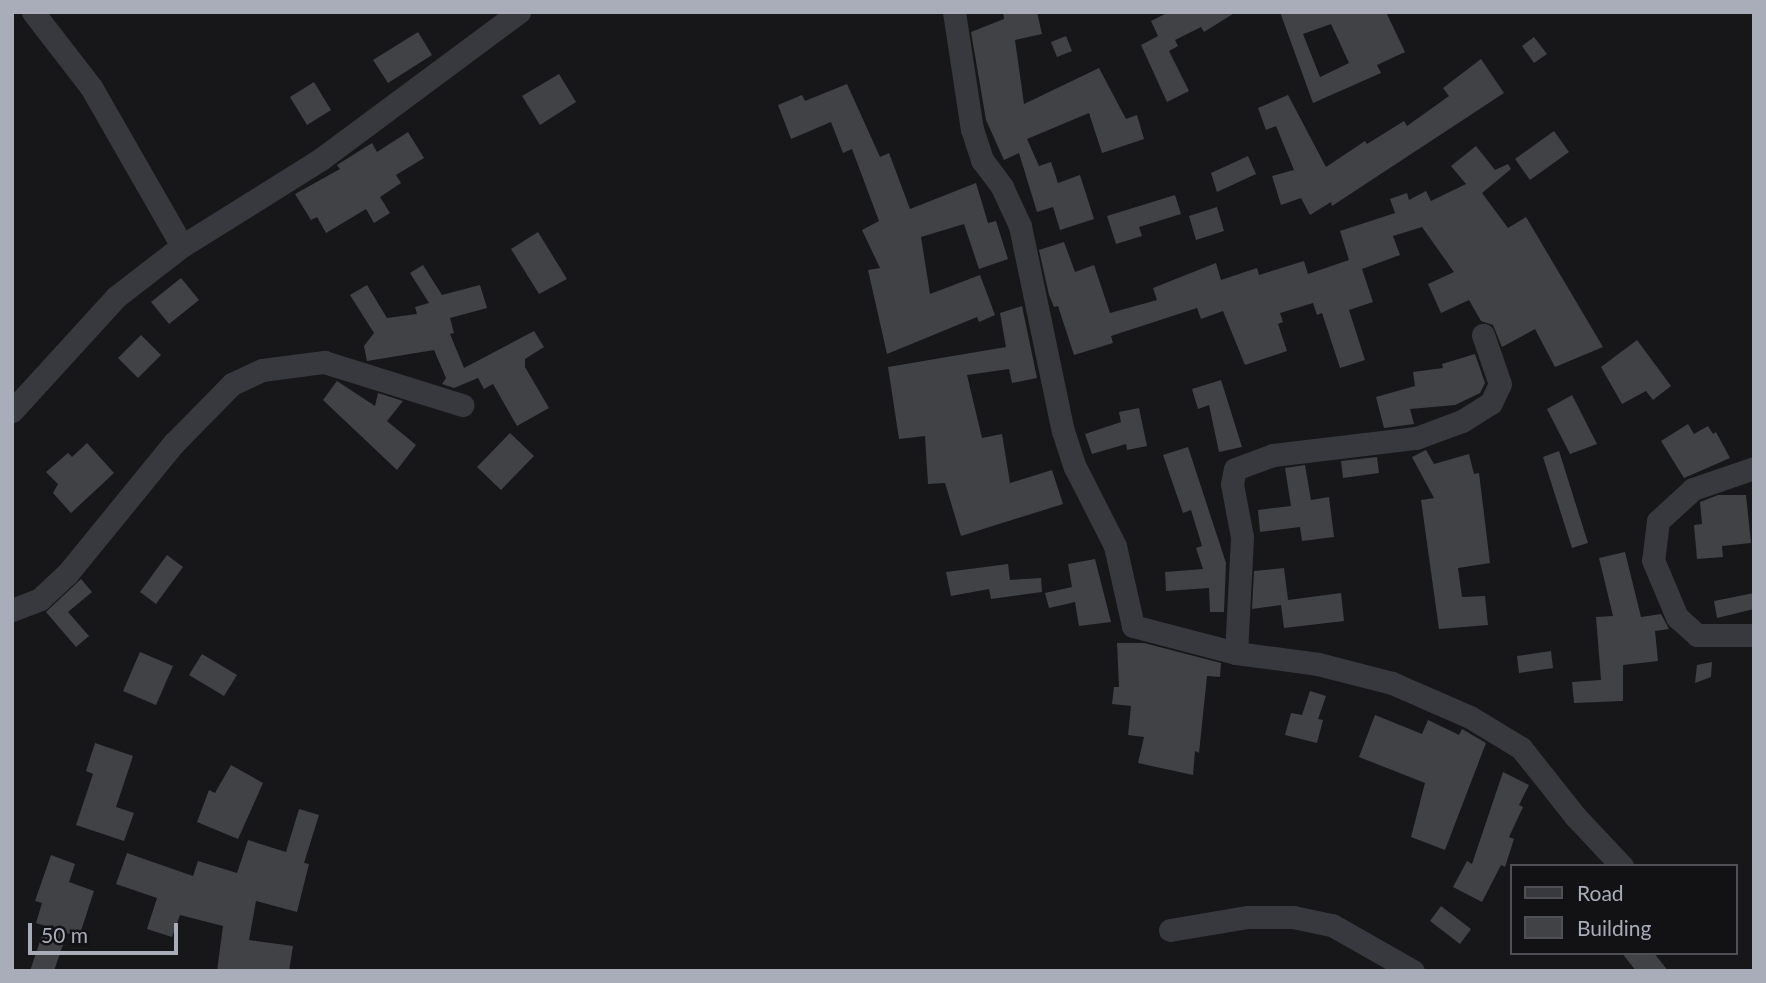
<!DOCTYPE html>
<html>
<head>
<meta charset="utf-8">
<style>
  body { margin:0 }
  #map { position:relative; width:1766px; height:983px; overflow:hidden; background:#171719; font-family:Lato,sans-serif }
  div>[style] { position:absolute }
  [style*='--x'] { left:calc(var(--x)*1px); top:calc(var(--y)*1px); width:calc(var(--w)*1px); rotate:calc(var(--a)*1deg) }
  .building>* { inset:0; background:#414246 }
  .minor>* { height:23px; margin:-11.5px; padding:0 11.5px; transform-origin:11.5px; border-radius:11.5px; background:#38393e }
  span { translate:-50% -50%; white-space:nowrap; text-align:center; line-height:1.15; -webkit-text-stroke:5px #121214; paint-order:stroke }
  .frame { position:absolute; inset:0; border:14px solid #a9adb9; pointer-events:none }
  .legend { position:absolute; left:1510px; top:864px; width:228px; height:91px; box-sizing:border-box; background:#121214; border:2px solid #4e5056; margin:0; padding:9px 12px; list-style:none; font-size:21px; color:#a9adb9 }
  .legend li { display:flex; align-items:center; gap:14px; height:35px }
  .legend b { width:35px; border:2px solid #4e5056 }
  .scale { position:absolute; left:28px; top:923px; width:150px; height:32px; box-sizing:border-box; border:4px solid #a9adb9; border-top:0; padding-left:9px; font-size:21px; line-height:24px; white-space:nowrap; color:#a9adb9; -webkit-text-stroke:5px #121214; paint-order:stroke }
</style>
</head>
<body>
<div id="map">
  <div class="building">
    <div style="clip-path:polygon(1003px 12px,1037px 12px,1042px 34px,1015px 40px,1024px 104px,1099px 68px,1126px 119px,1137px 115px,1144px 139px,1102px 153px,1089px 113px,1027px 139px,1039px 166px,1051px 162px,1058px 183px,1080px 175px,1094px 219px,1060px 230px,1053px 207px,1037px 212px,1019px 153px,1004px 160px,986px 120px,971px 32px,1004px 19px)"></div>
    <div style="clip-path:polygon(1169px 12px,1236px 12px,1204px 32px,1201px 27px,1175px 40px,1178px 46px,1169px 51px,1189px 91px,1167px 102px,1141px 45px,1158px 36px,1151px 21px)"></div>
    <div style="clip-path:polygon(evenodd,1280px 12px,1386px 12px,1405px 52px,1377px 65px,1381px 73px,1313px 103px,1280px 12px,1331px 24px,1349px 63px,1320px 77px,1303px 34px,1331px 24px)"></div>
    <div style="clip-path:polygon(418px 32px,432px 55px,388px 83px,373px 60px)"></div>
    <div style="clip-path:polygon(1066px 36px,1072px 51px,1057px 57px,1051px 42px)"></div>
    <div style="clip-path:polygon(1534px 37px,1547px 54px,1534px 63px,1522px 46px)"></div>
    <div style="clip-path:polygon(1481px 59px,1504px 93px,1332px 206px,1331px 202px,1310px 215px,1301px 198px,1281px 205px,1272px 176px,1294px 170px,1276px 126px,1266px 130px,1258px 108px,1288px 95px,1326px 167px,1365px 141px,1367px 144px,1404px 121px,1407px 126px,1449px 96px,1443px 88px)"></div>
    <div style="clip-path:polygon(559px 74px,576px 102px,540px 125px,522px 96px)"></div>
    <div style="clip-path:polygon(314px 82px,331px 110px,307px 125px,290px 97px)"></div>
    <div style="clip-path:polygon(847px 84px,880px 157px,889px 153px,910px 209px,976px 183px,988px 223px,996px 221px,1008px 259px,979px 269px,964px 224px,921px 237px,930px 294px,980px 275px,995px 315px,979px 322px,977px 317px,887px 354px,868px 270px,880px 268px,862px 230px,879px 221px,852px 149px,843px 153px,831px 122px,791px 139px,778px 105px,802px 95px,805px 101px)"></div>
    <div style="clip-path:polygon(1554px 131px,1569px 152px,1530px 180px,1515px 159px)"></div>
    <div style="clip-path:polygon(408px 132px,424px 158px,396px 175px,401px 183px,380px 197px,390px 213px,374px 223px,366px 209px,326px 233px,317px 217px,311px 220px,295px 194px,340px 169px,337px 165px,372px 143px,377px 152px)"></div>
    <div style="clip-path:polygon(1476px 146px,1495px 170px,1508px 164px,1511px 169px,1482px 193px,1508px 228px,1526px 217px,1603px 347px,1555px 367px,1535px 329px,1502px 347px,1493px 325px,1481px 321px,1469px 300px,1441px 313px,1428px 284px,1454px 272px,1422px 227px,1393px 236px,1400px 255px,1362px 269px,1373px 302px,1349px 310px,1365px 360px,1340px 368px,1322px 313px,1317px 315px,1313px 303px,1280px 313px,1283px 322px,1278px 324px,1287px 351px,1245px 365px,1223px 311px,1201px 319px,1197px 308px,1111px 336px,1113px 343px,1074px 355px,1058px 306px,1054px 307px,1049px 295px,1039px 250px,1064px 242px,1075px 272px,1094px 265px,1110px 313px,1157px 300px,1153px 288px,1216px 263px,1221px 280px,1257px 268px,1259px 275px,1304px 261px,1308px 274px,1349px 260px,1340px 231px,1395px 213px,1390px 199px,1407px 193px,1409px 200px,1426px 191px,1431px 201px,1466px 184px,1451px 166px)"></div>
    <div style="clip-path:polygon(1248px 156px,1256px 174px,1217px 192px,1211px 173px)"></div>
    <div style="clip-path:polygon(1175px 195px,1181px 214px,1139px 227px,1142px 236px,1116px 244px,1107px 216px)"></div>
    <div style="clip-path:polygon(1217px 207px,1224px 231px,1196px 240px,1189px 216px)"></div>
    <div style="clip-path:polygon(538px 232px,567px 279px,539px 294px,511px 249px)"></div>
    <div style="clip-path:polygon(423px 265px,442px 295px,480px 285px,487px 308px,450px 318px,454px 333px,450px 334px,464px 368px,534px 331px,544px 347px,525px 359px,525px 367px,549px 408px,517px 426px,493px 384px,484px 389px,478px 378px,454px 388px,442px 384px,446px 378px,434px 350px,367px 361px,364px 346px,374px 333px,350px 295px,367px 285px,387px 318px,417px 314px,415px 307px,429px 303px,410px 273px)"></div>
    <div style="clip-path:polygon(181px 278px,199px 300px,169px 324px,151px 302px)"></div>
    <div style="clip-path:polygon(1022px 306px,1037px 378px,1012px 383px,1009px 369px,967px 375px,982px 438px,1002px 434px,1010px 483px,1052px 470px,1063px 504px,961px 536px,945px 483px,928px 484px,925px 436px,899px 439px,888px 367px,1006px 347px,1000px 313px)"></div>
    <div style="clip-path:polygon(141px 335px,161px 355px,138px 378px,118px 358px)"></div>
    <div style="clip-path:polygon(1637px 340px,1671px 386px,1653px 400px,1646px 391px,1622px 404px,1601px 367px)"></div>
    <div style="clip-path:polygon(1475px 354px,1485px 383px,1480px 393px,1455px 405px,1410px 409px,1414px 424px,1384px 428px,1376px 397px,1415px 386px,1413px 372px,1443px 368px,1442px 364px)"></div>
    <div style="clip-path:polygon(1221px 380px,1242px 447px,1219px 452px,1209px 405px,1198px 409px,1192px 389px)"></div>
    <div style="clip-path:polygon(337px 381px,375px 406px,378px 393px,403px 401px,387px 421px,416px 445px,397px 470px,323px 400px)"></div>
    <div style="clip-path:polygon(1572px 395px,1597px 444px,1570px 454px,1547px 409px)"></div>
    <div style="clip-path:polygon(1139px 408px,1147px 446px,1127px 450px,1126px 444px,1092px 454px,1085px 434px,1121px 422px,1119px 412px)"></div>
    <div style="clip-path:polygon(1688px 424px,1694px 434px,1708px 426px,1713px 434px,1716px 432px,1730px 458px,1684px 478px,1661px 441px)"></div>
    <div style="clip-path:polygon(510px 433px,534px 456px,501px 490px,477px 467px)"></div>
    <div style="clip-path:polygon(87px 443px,114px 473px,71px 513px,53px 493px,58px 484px,46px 472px,68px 453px,72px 457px)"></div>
    <div style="clip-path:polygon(1188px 447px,1226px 563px,1224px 612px,1210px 612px,1209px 588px,1166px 591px,1165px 572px,1203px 569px,1196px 548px,1202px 546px,1191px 510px,1183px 513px,1163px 455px)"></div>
    <div style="clip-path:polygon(1426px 450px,1434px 464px,1469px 454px,1474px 474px,1479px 473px,1490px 563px,1458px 568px,1462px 597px,1485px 596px,1488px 625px,1439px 629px,1421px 500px,1434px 498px,1412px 457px)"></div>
    <div style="clip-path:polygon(1559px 451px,1588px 543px,1572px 548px,1543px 457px)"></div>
    <div style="clip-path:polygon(1377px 457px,1379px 473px,1343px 478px,1341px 461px)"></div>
    <div style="clip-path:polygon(1305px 465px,1311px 500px,1329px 497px,1334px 537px,1302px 541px,1300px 527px,1260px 532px,1258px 510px,1291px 506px,1285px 468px)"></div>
    <div style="clip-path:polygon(1718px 495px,1746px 495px,1751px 543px,1722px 546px,1723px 557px,1697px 559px,1694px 525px,1702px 524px,1700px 502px)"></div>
    <div style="clip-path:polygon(1625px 552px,1641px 617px,1661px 614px,1669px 629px,1655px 631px,1658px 661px,1623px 665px,1623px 701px,1574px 703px,1572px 682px,1601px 680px,1596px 617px,1613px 616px,1599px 558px)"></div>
    <div style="clip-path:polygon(167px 555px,183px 567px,156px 604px,140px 592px)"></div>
    <div style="clip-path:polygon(1095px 559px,1111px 622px,1079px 626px,1075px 602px,1049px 608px,1045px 593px,1072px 587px,1068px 564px)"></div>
    <div style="clip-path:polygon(1008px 564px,1010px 580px,1041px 578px,1042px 592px,991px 599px,989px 589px,951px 596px,946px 572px)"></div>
    <div style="clip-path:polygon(1284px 568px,1288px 600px,1341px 593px,1344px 621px,1284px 628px,1281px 605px,1252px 609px,1254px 571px)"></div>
    <div style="clip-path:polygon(81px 579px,92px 592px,68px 612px,89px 636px,76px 647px,46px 612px)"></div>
    <div style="clip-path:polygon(1754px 593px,1754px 609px,1717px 618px,1714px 601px)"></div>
    <div style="clip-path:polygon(1117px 643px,1144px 643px,1221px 663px,1220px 677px,1207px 676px,1199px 753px,1195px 751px,1193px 775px,1138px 763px,1144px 737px,1128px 735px,1131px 706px,1112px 704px,1114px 687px,1119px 687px)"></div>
    <div style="clip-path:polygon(1551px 651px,1553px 668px,1519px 673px,1517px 656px)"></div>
    <div style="clip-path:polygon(140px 652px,173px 666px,156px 705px,123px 691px)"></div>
    <div style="clip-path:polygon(202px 654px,237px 675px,224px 696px,189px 675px)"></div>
    <div style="clip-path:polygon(1712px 662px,1711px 677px,1695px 683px,1697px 665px)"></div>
    <div style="clip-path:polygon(1310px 691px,1326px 696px,1318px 719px,1323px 720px,1317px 743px,1285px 735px,1291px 713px,1302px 715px)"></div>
    <div style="clip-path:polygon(1375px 715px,1422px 734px,1428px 720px,1459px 735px,1462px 729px,1486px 743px,1445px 850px,1411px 837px,1425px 783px,1359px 757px)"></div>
    <div style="clip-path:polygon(95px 743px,133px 756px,116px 807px,134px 813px,124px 841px,76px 825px,93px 774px,86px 771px)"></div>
    <div style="clip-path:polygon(231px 765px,263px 783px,238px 839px,197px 822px,209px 790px,215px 793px)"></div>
    <div style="clip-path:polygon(1503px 772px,1529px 785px,1519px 805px,1523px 807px,1509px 837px,1514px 839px,1505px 867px,1501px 865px,1482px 902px,1453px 887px,1467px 861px,1472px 864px)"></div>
    <div style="clip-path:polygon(299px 809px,319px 815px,304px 863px,309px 864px,297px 912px,256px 901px,249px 940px,293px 946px,289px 971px,217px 971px,223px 926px,180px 915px,172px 937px,147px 929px,157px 898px,116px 884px,127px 853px,193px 876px,198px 861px,237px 873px,248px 840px,286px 852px)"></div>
    <div style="clip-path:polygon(51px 855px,75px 864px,69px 882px,94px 891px,79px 937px,67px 933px,54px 971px,30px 971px,45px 926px,36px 923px,42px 903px,35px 901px)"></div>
    <div style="clip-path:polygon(1441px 906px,1471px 929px,1460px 944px,1430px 921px)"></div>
    <div style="clip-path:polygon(1622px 953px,1654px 953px,1668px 971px,1636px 971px)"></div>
  </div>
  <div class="minor">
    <div style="--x:33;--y:12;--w:95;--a:52.3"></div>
    <div style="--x:91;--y:87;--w:183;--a:60.2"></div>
    <div style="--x:954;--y:12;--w:118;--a:81.3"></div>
    <div style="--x:972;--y:129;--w:33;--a:72"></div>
    <div style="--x:982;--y:160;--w:34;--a:53"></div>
    <div style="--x:1002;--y:187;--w:43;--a:65.2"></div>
    <div style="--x:1020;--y:226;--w:209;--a:78.2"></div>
    <div style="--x:1063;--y:431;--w:38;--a:72"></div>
    <div style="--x:1075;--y:467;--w:89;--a:63.1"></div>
    <div style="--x:1115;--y:546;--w:82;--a:77.3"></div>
    <div style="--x:1133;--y:626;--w:106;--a:14.7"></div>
    <div style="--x:1236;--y:653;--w:83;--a:7.6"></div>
    <div style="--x:1318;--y:664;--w:76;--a:14.4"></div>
    <div style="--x:1392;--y:683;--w:85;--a:23.6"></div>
    <div style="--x:1470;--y:717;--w:60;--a:31.3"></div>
    <div style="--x:1521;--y:748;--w:87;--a:51.5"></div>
    <div style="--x:1575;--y:816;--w:69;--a:46.8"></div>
    <div style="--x:12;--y:411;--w:154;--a:-47.6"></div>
    <div style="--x:116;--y:297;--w:83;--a:-37.7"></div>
    <div style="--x:182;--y:246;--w:164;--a:-32"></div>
    <div style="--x:321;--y:159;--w:247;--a:-36.6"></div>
    <div style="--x:1754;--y:468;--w:65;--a:161"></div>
    <div style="--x:1693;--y:489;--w:47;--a:137.6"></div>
    <div style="--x:1658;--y:521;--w:39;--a:97"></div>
    <div style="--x:1653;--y:560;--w:62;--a:67.2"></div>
    <div style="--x:1677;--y:617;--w:27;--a:42"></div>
    <div style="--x:1697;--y:635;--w:57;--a:0"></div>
    <div style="--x:12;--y:610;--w:30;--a:-21"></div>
    <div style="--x:40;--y:599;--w:37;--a:-43"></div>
    <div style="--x:67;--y:574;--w:169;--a:-50.8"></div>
    <div style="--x:174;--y:443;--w:83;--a:-45.5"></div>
    <div style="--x:232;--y:384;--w:33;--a:-25"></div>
    <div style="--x:262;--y:370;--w:63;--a:-7.4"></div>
    <div style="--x:324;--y:362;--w:145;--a:17.3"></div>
    <div style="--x:1236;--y:653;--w:116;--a:-87"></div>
    <div style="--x:1242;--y:537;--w:54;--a:-100.7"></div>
    <div style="--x:1232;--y:484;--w:15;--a:-79"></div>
    <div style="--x:1235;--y:469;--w:40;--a:-20.2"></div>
    <div style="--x:1273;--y:455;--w:144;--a:-6.8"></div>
    <div style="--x:1416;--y:438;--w:49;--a:-20.3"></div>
    <div style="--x:1462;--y:421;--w:34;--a:-32"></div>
    <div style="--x:1491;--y:403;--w:21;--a:-65"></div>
    <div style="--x:1500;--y:384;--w:52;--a:-109.1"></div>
    <div style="--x:1170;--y:930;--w:79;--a:-9.5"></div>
    <div style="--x:1248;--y:917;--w:45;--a:0"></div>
    <div style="--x:1293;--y:917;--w:40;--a:12"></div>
    <div style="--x:1332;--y:925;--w:93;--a:29.6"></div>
  </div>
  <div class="frame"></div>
  <ul class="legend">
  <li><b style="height:9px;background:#38393e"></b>Road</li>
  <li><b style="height:19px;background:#414246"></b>Building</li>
  </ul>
  <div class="scale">50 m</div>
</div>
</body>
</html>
